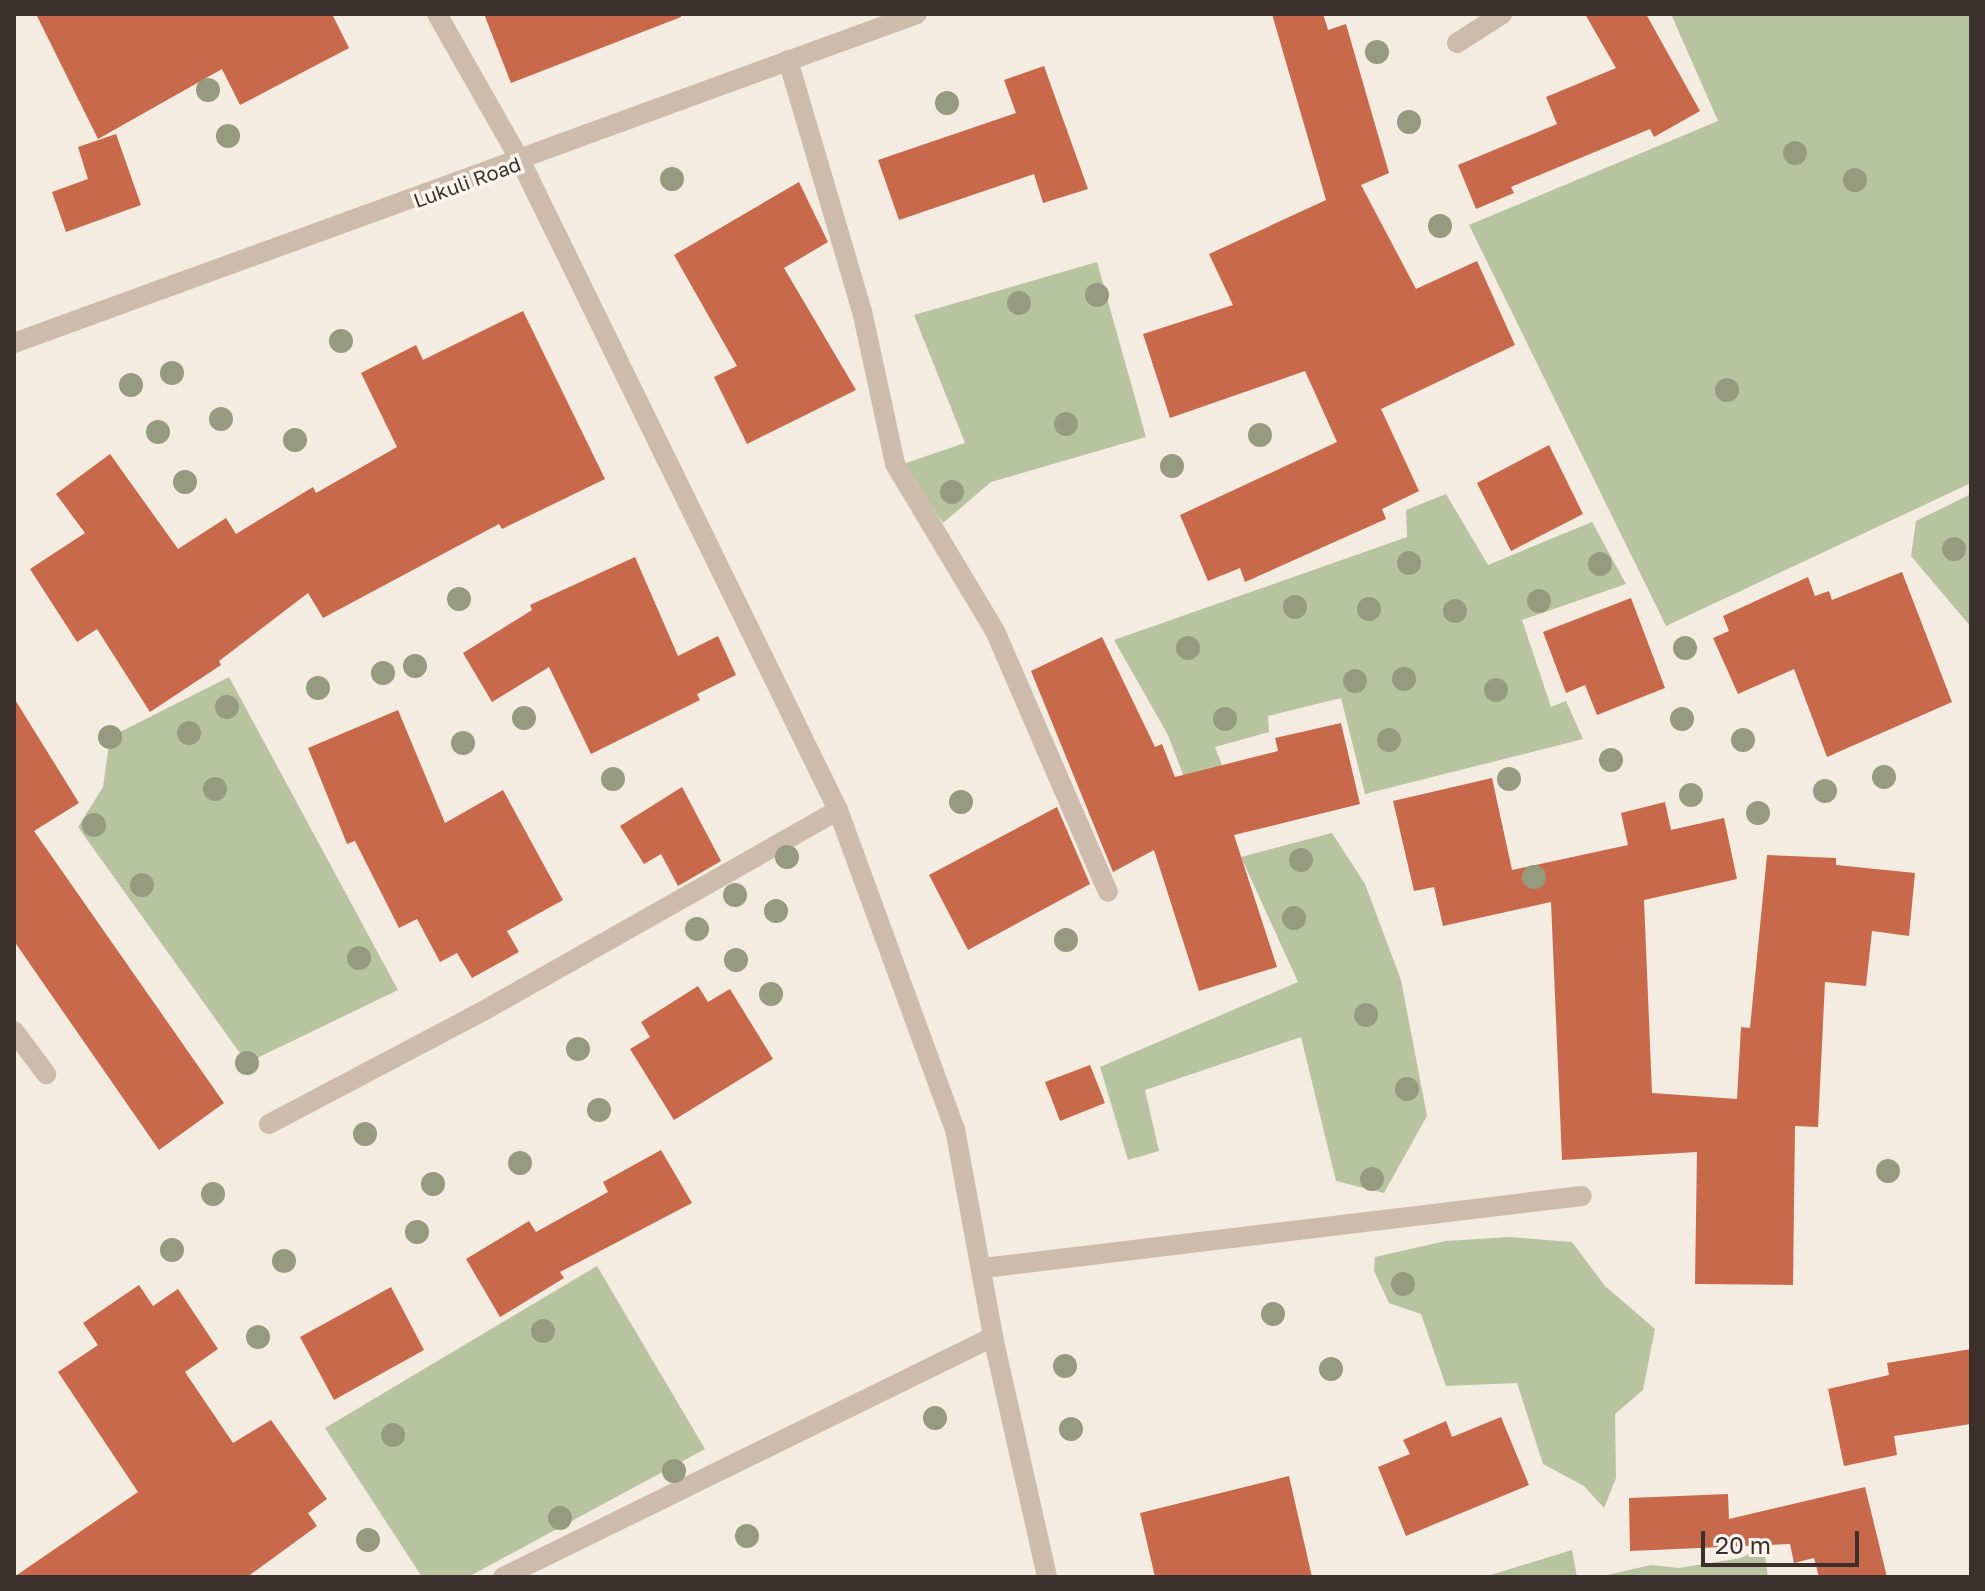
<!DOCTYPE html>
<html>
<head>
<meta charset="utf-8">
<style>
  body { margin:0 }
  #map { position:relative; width:1985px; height:1591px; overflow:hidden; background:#f4ebe1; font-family:"Golos Text",sans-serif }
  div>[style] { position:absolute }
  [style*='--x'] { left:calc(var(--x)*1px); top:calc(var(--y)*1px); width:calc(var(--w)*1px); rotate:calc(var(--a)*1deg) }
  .green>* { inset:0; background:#b8c4a0 }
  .building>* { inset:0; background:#c8694b }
  .service>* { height:20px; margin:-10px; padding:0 10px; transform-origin:10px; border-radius:10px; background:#cdbbac }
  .minor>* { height:20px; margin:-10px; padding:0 10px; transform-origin:10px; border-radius:10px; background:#cdbbac }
  .tertiary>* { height:20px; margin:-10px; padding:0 10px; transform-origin:10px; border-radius:10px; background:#cdbbac }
  .trees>* { width:24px; height:24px; margin:-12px; border-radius:50%; background:#969b7f }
  span { translate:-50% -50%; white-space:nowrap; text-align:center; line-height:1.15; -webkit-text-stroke:7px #fbf5ee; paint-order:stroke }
  .street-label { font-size:20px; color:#3b302b }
  .frame { position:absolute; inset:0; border:16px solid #3b302b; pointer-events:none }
  .scale { position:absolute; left:1701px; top:1531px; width:158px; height:36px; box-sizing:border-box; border:4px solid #3b302b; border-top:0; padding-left:10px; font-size:24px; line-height:28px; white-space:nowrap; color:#3b302b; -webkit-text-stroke:6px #fbf5ee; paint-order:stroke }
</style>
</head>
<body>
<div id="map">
  <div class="green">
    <div style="clip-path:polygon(1671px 14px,1971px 14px,1971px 483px,1666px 626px,1469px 225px,1718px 121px)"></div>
    <div style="clip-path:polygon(1097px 262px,1146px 437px,991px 482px,943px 523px,903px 464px,965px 443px,914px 315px)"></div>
    <div style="clip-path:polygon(1446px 494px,1488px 565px,1592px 522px,1626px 584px,1522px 620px,1551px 707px,1566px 701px,1583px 739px,1365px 794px,1341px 698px,1268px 716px,1269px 732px,1215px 747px,1246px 828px,1207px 838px,1168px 735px,1114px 640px,1407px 537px,1406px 510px)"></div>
    <div style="clip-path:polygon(1971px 494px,1971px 627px,1911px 556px,1916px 521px)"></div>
    <div style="clip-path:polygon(229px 677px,398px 990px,247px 1063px,78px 827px,103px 787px,110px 737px)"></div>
    <div style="clip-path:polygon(1332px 833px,1365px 884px,1401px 980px,1427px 1116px,1384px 1193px,1336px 1181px,1301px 1037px,1145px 1090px,1159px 1151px,1128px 1160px,1100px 1067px,1298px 982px,1241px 857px)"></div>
    <div style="clip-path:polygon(1510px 1237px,1572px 1242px,1605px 1286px,1655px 1329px,1643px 1390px,1615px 1414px,1616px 1478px,1604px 1508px,1584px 1486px,1543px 1464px,1517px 1383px,1446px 1386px,1421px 1314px,1389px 1303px,1374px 1271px,1375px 1257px,1446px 1241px)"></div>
    <div style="clip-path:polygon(597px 1266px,705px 1449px,468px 1577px,422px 1577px,325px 1428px)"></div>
    <div style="clip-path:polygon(1764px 1547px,1768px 1577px,1598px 1577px,1651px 1565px,1679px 1568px,1741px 1558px)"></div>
    <div style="clip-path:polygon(1572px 1550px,1577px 1577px,1484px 1577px)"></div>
  </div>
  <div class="building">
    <div style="clip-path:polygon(36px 14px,332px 14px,349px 48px,240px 105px,222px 69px,98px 139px)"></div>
    <div style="clip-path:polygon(484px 14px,681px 14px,681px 17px,511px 83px)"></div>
    <div style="clip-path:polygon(1272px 14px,1323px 14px,1328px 30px,1346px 24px,1389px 173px,1361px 185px,1416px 289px,1477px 261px,1515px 345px,1381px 409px,1419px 491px,1382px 509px,1386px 519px,1245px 582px,1240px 568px,1208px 581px,1180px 515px,1337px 442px,1305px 371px,1170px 418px,1143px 334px,1233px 305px,1209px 254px,1326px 200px)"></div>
    <div style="clip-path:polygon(1585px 14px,1646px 14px,1700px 111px,1654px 137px,1650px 129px,1511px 187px,1514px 193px,1476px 209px,1458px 165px,1557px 124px,1546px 97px,1616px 68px)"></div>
    <div style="clip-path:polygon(1044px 66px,1088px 189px,1043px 203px,1034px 174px,899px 220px,878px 160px,1016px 113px,1004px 80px)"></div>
    <div style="clip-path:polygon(116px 134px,141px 205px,66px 232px,52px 192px,88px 179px,78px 147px)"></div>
    <div style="clip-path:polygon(799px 182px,828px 242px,784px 268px,856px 390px,747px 444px,714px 377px,737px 366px,674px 255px)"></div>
    <div style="clip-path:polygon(523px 311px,605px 479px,502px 529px,499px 524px,323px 618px,308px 593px,219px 661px,221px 665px,150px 712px,97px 629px,77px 642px,30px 569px,85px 533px,56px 494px,110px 454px,178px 549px,226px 518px,236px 534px,313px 487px,316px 493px,397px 447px,361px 373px,416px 345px,423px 360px)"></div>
    <div style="clip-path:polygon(1549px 445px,1583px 514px,1511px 551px,1477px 483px)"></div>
    <div style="clip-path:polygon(635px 557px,678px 656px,718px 636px,736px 675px,697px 694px,700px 700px,591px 754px,549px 667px,492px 702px,463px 653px,532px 610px,530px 605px)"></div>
    <div style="clip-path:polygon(1902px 572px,1952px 702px,1827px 757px,1794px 669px,1738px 694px,1713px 638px,1729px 631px,1723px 616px,1808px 577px,1815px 596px,1829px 591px,1832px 600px)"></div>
    <div style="clip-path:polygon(1631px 598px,1665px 688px,1597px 715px,1585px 685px,1566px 693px,1543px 632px)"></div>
    <div style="clip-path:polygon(1102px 637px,1155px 747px,1162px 744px,1175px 777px,1278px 751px,1275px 738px,1341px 723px,1360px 804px,1234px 835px,1277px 967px,1199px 991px,1154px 850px,1113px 872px,1031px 671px)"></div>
    <div style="clip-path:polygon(14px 698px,79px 803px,34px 831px,224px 1103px,159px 1150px,14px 941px)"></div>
    <div style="clip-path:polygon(398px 710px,445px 823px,503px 790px,563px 900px,507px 931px,519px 952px,472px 978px,457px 953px,440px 962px,417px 919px,399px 928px,355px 841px,347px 844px,308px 748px)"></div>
    <div style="clip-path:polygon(1492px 778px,1512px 870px,1628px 845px,1621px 813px,1665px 802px,1671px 830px,1724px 818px,1737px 879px,1644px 900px,1652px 1093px,1737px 1099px,1741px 1027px,1750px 1028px,1767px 855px,1836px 858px,1836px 865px,1915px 873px,1909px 936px,1872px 931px,1866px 986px,1825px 982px,1818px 1127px,1795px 1126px,1793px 1285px,1695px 1284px,1697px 1152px,1562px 1160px,1551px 902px,1443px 926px,1434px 887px,1414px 891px,1393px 801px)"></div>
    <div style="clip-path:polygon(682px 787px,721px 861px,678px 886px,661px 854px,644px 864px,620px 826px)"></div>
    <div style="clip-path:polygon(1057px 807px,1090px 884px,968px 950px,929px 875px)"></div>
    <div style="clip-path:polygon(698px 986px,708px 1002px,730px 989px,773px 1059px,674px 1120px,630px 1049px,650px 1037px,641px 1022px)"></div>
    <div style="clip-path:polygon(1090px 1065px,1105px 1103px,1060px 1121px,1045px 1082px)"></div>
    <div style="clip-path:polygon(661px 1150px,692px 1203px,560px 1272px,564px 1278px,500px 1317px,466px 1259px,529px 1221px,536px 1232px,608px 1192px,603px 1182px)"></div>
    <div style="clip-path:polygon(139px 1285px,153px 1306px,178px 1289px,218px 1349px,185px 1372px,233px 1443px,271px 1420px,327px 1499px,308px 1513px,317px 1526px,247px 1577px,14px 1577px,138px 1492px,58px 1372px,98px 1345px,83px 1323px)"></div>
    <div style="clip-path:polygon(391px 1287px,424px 1350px,334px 1400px,300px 1337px)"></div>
    <div style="clip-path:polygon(1971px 1349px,1971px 1424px,1894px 1436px,1897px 1455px,1844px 1466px,1828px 1389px,1889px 1375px,1887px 1363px)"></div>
    <div style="clip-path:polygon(1501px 1417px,1529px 1485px,1406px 1536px,1378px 1467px,1410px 1454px,1403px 1440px,1446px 1421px,1452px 1437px)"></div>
    <div style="clip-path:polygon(1289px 1476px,1312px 1577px,1155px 1577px,1140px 1513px)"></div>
    <div style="clip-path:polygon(1865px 1487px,1887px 1577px,1819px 1577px,1814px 1558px,1794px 1563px,1790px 1544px,1630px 1551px,1629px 1498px,1728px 1494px,1729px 1519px)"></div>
  </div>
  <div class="service">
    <div style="--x:1457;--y:43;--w:54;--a:-32.8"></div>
  </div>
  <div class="minor">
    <div style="--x:437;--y:14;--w:170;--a:60.4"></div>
    <div style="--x:521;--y:162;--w:721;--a:63.93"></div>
    <div style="--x:838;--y:810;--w:340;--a:69.9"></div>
    <div style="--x:955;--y:1129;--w:211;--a:79.6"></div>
    <div style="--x:993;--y:1337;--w:246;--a:77.3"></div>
    <div style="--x:788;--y:60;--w:262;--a:73.6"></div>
    <div style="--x:862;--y:311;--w:157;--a:77.8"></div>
    <div style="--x:895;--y:464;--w:195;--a:59.1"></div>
    <div style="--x:995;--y:631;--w:284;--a:66.6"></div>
    <div style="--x:14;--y:1031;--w:54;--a:53.3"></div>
    <div style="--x:269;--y:1124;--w:244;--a:-27.8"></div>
    <div style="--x:485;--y:1010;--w:406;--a:-29.5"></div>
    <div style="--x:984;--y:1268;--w:602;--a:-6.87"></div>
    <div style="--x:503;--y:1577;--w:546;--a:-26.1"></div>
  </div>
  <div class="tertiary">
    <div style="--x:14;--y:343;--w:961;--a:-20.02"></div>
  </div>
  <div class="trees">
    <div style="left:1377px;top:52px"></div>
    <div style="left:208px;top:90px"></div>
    <div style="left:947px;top:103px"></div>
    <div style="left:1409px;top:122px"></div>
    <div style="left:228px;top:136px"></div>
    <div style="left:1795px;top:153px"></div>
    <div style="left:672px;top:179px"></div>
    <div style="left:1855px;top:180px"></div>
    <div style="left:1440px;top:226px"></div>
    <div style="left:1097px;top:295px"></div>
    <div style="left:1019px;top:303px"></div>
    <div style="left:341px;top:341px"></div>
    <div style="left:172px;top:373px"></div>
    <div style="left:131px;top:385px"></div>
    <div style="left:1727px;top:390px"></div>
    <div style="left:221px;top:419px"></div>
    <div style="left:1066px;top:424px"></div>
    <div style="left:158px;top:432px"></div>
    <div style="left:1260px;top:435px"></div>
    <div style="left:295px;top:440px"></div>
    <div style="left:1172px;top:466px"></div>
    <div style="left:185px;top:482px"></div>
    <div style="left:952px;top:492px"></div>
    <div style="left:1954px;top:549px"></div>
    <div style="left:1409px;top:563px"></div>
    <div style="left:1600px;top:564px"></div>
    <div style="left:459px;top:599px"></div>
    <div style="left:1539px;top:601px"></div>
    <div style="left:1295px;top:607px"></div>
    <div style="left:1369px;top:609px"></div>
    <div style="left:1455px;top:611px"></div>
    <div style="left:1188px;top:648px"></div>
    <div style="left:1685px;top:648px"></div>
    <div style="left:415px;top:666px"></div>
    <div style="left:383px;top:673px"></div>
    <div style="left:1404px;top:679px"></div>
    <div style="left:1355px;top:681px"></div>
    <div style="left:318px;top:688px"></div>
    <div style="left:1496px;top:690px"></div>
    <div style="left:227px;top:707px"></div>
    <div style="left:524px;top:718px"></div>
    <div style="left:1225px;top:719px"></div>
    <div style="left:1682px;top:719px"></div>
    <div style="left:189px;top:733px"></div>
    <div style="left:110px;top:737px"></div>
    <div style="left:1389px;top:740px"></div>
    <div style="left:1743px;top:740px"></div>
    <div style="left:463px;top:743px"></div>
    <div style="left:1611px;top:760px"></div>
    <div style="left:1884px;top:777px"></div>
    <div style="left:613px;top:779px"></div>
    <div style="left:1509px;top:779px"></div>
    <div style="left:215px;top:789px"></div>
    <div style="left:1825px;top:791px"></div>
    <div style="left:1691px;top:795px"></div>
    <div style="left:961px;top:802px"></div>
    <div style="left:1758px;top:813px"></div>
    <div style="left:94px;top:825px"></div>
    <div style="left:787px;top:857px"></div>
    <div style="left:1301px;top:860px"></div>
    <div style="left:1534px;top:877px"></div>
    <div style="left:142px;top:885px"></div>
    <div style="left:735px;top:895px"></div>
    <div style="left:776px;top:911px"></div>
    <div style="left:1294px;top:918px"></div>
    <div style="left:697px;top:929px"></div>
    <div style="left:1066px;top:940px"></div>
    <div style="left:359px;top:958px"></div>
    <div style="left:736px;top:960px"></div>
    <div style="left:771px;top:994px"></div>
    <div style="left:1366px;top:1015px"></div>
    <div style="left:578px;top:1049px"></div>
    <div style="left:247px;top:1063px"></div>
    <div style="left:1407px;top:1089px"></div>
    <div style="left:599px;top:1110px"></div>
    <div style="left:365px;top:1134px"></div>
    <div style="left:520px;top:1163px"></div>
    <div style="left:1888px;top:1171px"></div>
    <div style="left:1372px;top:1179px"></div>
    <div style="left:433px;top:1184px"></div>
    <div style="left:213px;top:1194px"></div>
    <div style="left:417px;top:1232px"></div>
    <div style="left:172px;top:1250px"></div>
    <div style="left:284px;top:1261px"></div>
    <div style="left:1403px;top:1284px"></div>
    <div style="left:1273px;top:1314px"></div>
    <div style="left:543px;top:1331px"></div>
    <div style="left:258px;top:1337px"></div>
    <div style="left:1065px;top:1366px"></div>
    <div style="left:1331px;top:1369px"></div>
    <div style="left:935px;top:1418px"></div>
    <div style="left:1071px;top:1429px"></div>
    <div style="left:393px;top:1435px"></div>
    <div style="left:674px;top:1471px"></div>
    <div style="left:560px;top:1518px"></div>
    <div style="left:747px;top:1536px"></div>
    <div style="left:368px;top:1540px"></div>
  </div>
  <div class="street-label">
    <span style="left:467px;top:182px;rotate:-20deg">Lukuli Road</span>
  </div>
  <div class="frame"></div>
  <div class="scale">20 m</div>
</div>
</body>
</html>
